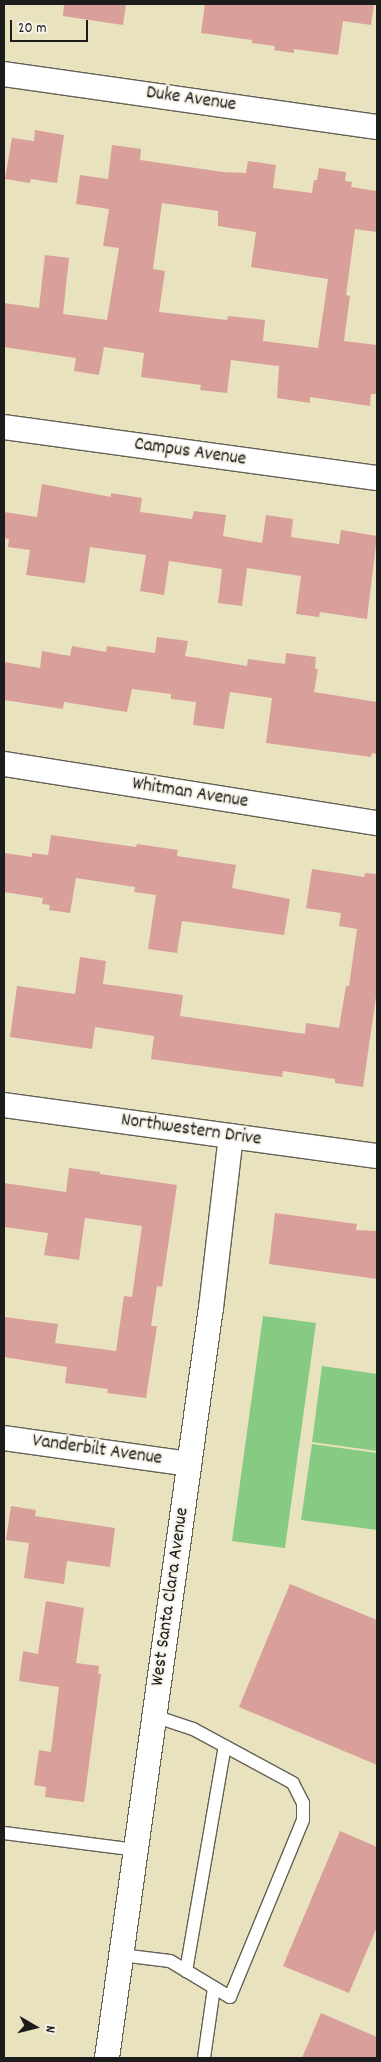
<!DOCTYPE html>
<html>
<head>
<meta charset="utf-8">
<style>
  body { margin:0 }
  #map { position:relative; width:381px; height:2062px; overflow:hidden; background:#e9e2bf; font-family:Dekko,sans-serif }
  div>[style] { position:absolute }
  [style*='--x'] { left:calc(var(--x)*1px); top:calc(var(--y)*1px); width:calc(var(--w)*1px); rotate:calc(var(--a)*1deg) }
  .green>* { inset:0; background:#87ca83 }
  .building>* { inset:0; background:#d99f9b }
  .roads { filter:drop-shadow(1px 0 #646155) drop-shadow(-1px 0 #646155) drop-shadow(0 1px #646155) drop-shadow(0 -1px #646155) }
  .service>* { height:12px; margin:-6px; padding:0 6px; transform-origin:6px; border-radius:6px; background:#fff }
  .minor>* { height:24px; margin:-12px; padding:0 12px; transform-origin:12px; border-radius:12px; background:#fff }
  span { translate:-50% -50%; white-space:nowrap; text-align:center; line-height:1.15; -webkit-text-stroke:4px #f7f3e8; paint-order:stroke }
  .street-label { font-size:19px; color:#1c1c1c }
  .frame { position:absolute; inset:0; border:5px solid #1c1c1c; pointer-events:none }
  .north { position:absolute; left:10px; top:2002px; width:50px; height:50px; -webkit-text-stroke:4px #f7f3e8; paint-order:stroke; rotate:98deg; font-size:14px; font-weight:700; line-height:20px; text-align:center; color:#1c1c1c }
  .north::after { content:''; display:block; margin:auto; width:18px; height:22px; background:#1c1c1c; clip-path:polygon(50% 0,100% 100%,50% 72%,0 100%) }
  .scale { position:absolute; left:10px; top:20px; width:78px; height:22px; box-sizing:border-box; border:2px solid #1c1c1c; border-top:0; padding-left:6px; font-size:15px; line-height:18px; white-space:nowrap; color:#1c1c1c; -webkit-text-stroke:4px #f7f3e8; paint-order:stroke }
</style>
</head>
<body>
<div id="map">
  <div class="green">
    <div style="clip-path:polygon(263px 1316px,316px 1323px,285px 1548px,232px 1541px)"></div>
    <div style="clip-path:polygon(322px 1366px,377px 1374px,377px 1451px,312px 1442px)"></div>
    <div style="clip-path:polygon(312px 1444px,377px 1453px,377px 1530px,301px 1520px)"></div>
  </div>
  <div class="building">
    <div style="clip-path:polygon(64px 4px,126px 4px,123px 25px,63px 16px)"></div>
    <div style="clip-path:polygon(205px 4px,374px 4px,371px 25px,343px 21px,338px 55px,294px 49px,294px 53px,274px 50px,275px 46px,252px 43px,252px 40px,201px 33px)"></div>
    <div style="clip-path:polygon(35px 130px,64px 135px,57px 183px,31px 179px,30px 183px,5px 179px,12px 138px,34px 141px)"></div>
    <div style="clip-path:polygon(evenodd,112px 145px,141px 149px,140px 160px,223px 172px,246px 173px,248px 161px,276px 165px,273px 188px,312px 193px,314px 180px,317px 180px,319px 168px,346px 172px,345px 181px,352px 182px,351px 187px,377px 191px,377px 232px,355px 229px,346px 295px,350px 296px,344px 341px,377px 345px,377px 394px,371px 394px,370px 406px,310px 397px,310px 403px,277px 398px,279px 366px,231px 360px,227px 393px,200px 390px,201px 385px,141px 377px,144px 353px,104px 347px,99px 375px,74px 371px,76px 358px,4px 347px,4px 303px,39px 308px,45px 255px,69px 258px,63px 314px,107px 320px,119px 248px,103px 246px,109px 209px,76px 204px,80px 175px,108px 179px,112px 145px,162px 203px,218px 211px,218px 226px,256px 232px,251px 267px,328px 279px,318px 348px,263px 341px,265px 320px,228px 316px,227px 320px,159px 312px,165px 271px,153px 269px,162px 203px)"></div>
    <div style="clip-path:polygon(42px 484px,111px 497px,111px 493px,142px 498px,140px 512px,192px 519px,194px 511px,226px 515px,223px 536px,262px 543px,266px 515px,293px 519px,291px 537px,339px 544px,341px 530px,377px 536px,367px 619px,320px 612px,319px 617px,296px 614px,301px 576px,247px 568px,242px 606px,218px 603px,222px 569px,169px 561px,164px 595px,140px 591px,146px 555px,90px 547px,85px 583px,26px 575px,30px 550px,8px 547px,9px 539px,4px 538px,4px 512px,37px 517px)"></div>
    <div style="clip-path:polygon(157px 637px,188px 641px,185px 656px,247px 666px,248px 659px,285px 664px,286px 653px,316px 657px,315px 669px,318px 669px,314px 692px,377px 702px,377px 754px,372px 753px,371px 757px,266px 743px,272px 698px,230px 692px,224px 729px,193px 725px,196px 702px,171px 699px,171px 694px,132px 689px,127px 712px,64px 702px,63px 709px,4px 700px,4px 662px,40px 668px,42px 651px,70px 656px,72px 646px,106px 652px,107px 646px,155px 653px)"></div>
    <div style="clip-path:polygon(51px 835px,136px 847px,137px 844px,178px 850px,177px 856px,236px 865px,232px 888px,290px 899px,284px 935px,182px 921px,177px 953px,148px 949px,156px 895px,134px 892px,135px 887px,76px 878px,70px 913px,49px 910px,50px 905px,42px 904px,43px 898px,4px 892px,4px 853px,32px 857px,32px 853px,48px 855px)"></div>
    <div style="clip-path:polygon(312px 869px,364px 877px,365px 873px,377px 874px,377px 990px,363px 1087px,335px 1083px,335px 1079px,283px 1071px,282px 1077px,151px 1059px,154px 1036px,95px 1027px,92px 1049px,10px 1037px,17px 986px,75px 994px,80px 957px,106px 961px,103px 984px,183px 995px,180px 1016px,305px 1034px,306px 1023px,339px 1028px,346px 986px,349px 986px,357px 929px,339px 926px,341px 913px,306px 908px)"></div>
    <div style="clip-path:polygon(69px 1168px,100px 1172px,100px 1174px,177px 1185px,162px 1287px,157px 1286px,151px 1326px,157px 1326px,146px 1398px,107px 1393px,108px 1389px,65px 1383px,67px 1367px,4px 1357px,4px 1317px,58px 1324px,55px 1343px,116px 1351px,124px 1296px,132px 1297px,142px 1226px,85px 1218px,79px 1260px,44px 1255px,48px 1233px,4px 1227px,4px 1183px,66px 1192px)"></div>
    <div style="clip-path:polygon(275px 1213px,357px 1224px,356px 1230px,377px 1231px,377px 1279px,269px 1264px)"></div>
    <div style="clip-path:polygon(11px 1506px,36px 1510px,35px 1516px,115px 1528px,110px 1567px,67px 1561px,64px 1584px,24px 1578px,29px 1543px,6px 1540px)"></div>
    <div style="clip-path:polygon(290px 1584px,377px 1620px,377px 1765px,239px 1707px)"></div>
    <div style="clip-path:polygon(46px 1601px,84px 1608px,76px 1663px,99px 1666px,98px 1674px,101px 1674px,84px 1802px,45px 1797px,46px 1787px,34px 1785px,39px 1750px,51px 1752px,59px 1687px,19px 1681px,23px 1651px,38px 1654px)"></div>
    <div style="clip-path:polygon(340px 1831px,377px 1847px,377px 1927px,349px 1993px,283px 1966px)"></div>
    <div style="clip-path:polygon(321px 2013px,377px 2037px,377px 2058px,302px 2058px)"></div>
  </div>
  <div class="roads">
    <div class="service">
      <div style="--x:4;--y:1833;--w:133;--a:7.3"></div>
      <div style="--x:121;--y:1955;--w:49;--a:7"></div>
      <div style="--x:170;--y:1961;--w:70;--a:31"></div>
      <div style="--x:230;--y:1997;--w:191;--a:-67.6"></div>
      <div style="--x:303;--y:1820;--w:17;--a:-90"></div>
      <div style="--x:303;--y:1803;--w:22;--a:-117"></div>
      <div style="--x:293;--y:1783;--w:114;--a:-151.6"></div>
      <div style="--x:193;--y:1729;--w:41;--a:-161.6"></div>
      <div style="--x:186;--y:1971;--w:228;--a:-80.2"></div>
      <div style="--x:204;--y:2058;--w:71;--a:-81.9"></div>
    </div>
    <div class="minor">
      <div style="--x:4;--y:74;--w:377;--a:8.1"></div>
      <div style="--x:4;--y:427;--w:376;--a:7.8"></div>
      <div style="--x:4;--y:764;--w:378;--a:9"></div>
      <div style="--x:4;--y:1105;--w:376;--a:7.8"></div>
      <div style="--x:4;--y:1438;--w:187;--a:8"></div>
      <div style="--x:107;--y:2058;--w:757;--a:-82.11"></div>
      <div style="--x:211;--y:1308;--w:173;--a:-83.4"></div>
    </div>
  </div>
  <div class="street-label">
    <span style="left:191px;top:100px;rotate:8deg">Duke Avenue</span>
    <span style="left:190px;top:453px;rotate:8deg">Campus Avenue</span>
    <span style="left:190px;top:794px;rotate:9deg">Whitman Avenue</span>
    <span style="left:191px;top:1131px;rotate:8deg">Northwestern Drive</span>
    <span style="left:97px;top:1451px;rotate:8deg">Vanderbilt Avenue</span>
    <span style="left:171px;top:1597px;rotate:-82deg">West Santa Clara Avenue</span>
  </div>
  <div class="frame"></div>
  <div class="north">N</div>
  <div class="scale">20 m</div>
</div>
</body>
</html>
